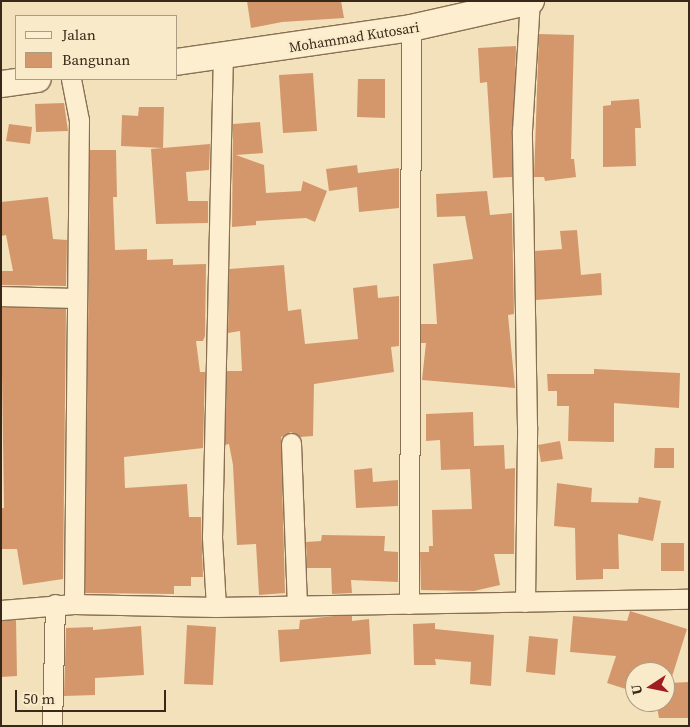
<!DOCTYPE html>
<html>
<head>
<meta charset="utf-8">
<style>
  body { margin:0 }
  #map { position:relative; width:690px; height:727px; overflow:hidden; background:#f2e1ba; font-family:"Source Serif 4",serif }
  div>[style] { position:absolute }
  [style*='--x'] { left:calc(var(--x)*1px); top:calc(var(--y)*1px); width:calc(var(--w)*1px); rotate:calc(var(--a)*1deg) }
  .building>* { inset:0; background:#d4976c }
  .roads { filter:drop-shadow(1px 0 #8a7053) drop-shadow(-1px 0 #8a7053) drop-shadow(0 1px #8a7053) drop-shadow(0 -1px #8a7053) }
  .street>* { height:19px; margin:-9.5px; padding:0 9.5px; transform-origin:9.5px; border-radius:9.5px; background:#fceece }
  .secondary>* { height:26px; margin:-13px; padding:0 13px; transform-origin:13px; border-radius:13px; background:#fceece }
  span { translate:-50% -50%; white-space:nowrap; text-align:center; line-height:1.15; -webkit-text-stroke:4px #f9ebca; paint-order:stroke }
  .street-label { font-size:14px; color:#372819 }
  .frame { position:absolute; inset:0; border:2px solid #372819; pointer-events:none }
  .legend { position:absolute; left:15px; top:15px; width:162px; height:65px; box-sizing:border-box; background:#f9ebca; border:1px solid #ab9d83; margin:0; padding:6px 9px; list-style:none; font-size:15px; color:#372819 }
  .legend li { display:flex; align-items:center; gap:10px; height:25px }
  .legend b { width:25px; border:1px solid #ab9d83 }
  .north { position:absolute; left:625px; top:662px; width:50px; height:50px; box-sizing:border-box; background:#f9ebca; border:1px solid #ab9d83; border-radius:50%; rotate:259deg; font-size:14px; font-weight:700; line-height:20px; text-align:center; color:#372819 }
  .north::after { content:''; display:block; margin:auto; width:18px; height:22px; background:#9f1d1e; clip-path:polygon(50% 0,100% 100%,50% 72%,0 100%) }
  .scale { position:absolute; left:15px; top:690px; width:151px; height:22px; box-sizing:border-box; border:2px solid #372819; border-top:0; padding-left:6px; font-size:15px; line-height:18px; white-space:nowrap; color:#372819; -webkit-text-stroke:4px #f9ebca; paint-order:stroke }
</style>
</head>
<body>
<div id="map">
  <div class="building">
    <div style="clip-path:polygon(247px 1px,341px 1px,344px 18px,282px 22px,251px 28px)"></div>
    <div style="clip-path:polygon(539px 34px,574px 35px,571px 159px,574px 159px,576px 177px,545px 181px,544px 177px,534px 177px)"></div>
    <div style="clip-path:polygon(516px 46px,512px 177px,493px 178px,487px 82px,480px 83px,478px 48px)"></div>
    <div style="clip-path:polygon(313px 73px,317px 131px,283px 133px,279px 75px)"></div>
    <div style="clip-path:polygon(358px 79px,385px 79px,385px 118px,357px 117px)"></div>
    <div style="clip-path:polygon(639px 99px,641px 128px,635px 128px,636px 166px,603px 167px,603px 106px,611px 105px,611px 101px)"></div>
    <div style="clip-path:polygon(64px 103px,68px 131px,36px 132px,35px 104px)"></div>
    <div style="clip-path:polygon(139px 107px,164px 107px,163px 148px,121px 146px,122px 115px,138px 116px)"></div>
    <div style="clip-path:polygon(260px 122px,263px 153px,236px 155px,264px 165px,266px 193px,301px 191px,303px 181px,327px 191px,315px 222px,306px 218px,256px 221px,256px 225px,232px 227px,233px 124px)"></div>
    <div style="clip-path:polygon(9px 124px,32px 127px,30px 144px,6px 141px)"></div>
    <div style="clip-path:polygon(210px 144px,209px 170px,186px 172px,188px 201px,208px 201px,208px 223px,156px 224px,151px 149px)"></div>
    <div style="clip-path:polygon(90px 150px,116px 150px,117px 197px,113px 197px,115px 250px,147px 249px,147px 260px,173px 259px,173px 265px,206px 264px,205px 336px,203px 341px,196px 341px,200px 372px,205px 372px,203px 448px,124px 457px,125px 488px,187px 484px,189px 517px,201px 517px,203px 577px,191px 577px,191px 586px,174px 586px,174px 594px,85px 593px)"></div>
    <div style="clip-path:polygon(357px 165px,358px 173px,399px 168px,399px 208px,359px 212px,357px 187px,329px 191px,326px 169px)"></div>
    <div style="clip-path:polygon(487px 191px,490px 215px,512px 213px,514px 314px,508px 315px,515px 388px,422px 380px,426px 343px,421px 343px,421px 324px,437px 324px,433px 264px,473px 259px,465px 216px,437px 217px,436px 194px)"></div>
    <div style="clip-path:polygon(48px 197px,53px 239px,67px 240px,66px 286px,1px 285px,1px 271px,13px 271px,6px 235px,1px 236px,1px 202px)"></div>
    <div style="clip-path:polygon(577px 230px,581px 275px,601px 273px,602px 295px,536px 300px,535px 251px,562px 249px,560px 231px)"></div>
    <div style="clip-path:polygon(284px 265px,288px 311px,301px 309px,305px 344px,358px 339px,353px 288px,377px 285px,378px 298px,399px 296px,399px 346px,391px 347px,394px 372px,314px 384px,313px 436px,300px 437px,291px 432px,281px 437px,285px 593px,259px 595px,256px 544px,237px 545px,233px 465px,229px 444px,225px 445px,227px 371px,242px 371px,240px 331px,228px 333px,229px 269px)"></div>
    <div style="clip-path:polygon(1px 307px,66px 309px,63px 579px,23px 585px,17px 549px,1px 549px,1px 508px,4px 508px)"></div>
    <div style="clip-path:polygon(594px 369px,680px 373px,679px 408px,614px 403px,614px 442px,568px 441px,569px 406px,557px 406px,557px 391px,548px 391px,547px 374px,594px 374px)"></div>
    <div style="clip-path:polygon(473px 412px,474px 446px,504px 445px,505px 469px,515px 468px,514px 554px,494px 554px,500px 585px,474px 591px,421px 590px,420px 552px,429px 552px,429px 546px,433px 546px,432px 510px,472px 509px,470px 469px,441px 470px,440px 440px,426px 441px,426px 414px)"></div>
    <div style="clip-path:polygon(560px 441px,563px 459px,541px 462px,538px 445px)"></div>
    <div style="clip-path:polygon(655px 448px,674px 448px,674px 468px,654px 468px)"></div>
    <div style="clip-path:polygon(372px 468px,373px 482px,398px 480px,398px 506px,356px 508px,354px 470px)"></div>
    <div style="clip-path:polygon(557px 483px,592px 488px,591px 502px,638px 503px,639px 497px,661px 501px,653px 541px,618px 534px,619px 569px,603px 569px,603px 579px,576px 580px,575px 528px,554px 526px)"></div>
    <div style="clip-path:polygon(322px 535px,385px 536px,384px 551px,398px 552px,398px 582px,351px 580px,352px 593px,332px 594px,331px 568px,307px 568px,306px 542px,321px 541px)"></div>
    <div style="clip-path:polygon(661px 543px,684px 543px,684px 571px,661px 571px)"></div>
    <div style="clip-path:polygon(630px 611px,687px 629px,670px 683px,689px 682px,689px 718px,659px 718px,656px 702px,665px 702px,665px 672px,635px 672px,635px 692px,607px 683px,616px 656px,570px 652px,573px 616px,627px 621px)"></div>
    <div style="clip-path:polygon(333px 616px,352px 616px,352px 621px,369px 619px,371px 654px,280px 662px,278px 630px,299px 629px,300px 620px)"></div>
    <div style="clip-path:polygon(16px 620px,17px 676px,1px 677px,1px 621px)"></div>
    <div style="clip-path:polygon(435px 623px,435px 629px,494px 635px,491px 686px,470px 684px,471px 662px,435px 659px,436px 665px,414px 665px,413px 624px)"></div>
    <div style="clip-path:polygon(187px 625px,216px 627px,213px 685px,184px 684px)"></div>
    <div style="clip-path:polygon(141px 626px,144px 675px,95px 678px,95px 695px,64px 696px,66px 628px,93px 627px,93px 630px)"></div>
    <div style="clip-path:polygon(529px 636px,558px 639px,555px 675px,526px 672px)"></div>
  </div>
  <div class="roads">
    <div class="street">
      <div style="--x:71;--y:79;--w:42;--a:79"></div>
      <div style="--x:79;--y:120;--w:484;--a:90.6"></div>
      <div style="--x:1;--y:296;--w:74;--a:1.5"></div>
      <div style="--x:291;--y:443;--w:162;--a:87.9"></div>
      <div style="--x:525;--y:602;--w:176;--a:-89.3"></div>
      <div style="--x:527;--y:426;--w:296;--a:-91"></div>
      <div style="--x:522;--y:130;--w:129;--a:-86.5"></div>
      <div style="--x:409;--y:604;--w:576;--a:-89.8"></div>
      <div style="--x:216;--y:607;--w:70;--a:-93.3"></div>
      <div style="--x:212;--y:537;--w:480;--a:-88.7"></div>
      <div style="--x:1;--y:610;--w:73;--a:-4.7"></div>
      <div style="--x:74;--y:604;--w:142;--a:1.2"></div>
      <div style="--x:216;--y:607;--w:473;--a:-1"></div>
      <div style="--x:52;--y:726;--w:122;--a:-88.6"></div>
    </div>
    <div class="secondary">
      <div style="--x:176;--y:62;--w:237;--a:-8.2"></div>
      <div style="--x:411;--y:28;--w:123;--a:-12.7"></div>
      <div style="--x:1;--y:84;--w:37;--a:-8"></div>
    </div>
  </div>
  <div class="street-label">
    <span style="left:354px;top:37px;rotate:-9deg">Mohammad Kutosari</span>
  </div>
  <div class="frame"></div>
  <ul class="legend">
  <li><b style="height:6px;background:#fceece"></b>Jalan</li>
  <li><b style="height:14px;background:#d4976c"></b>Bangunan</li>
  </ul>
  <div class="north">U</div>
  <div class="scale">50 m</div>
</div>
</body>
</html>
